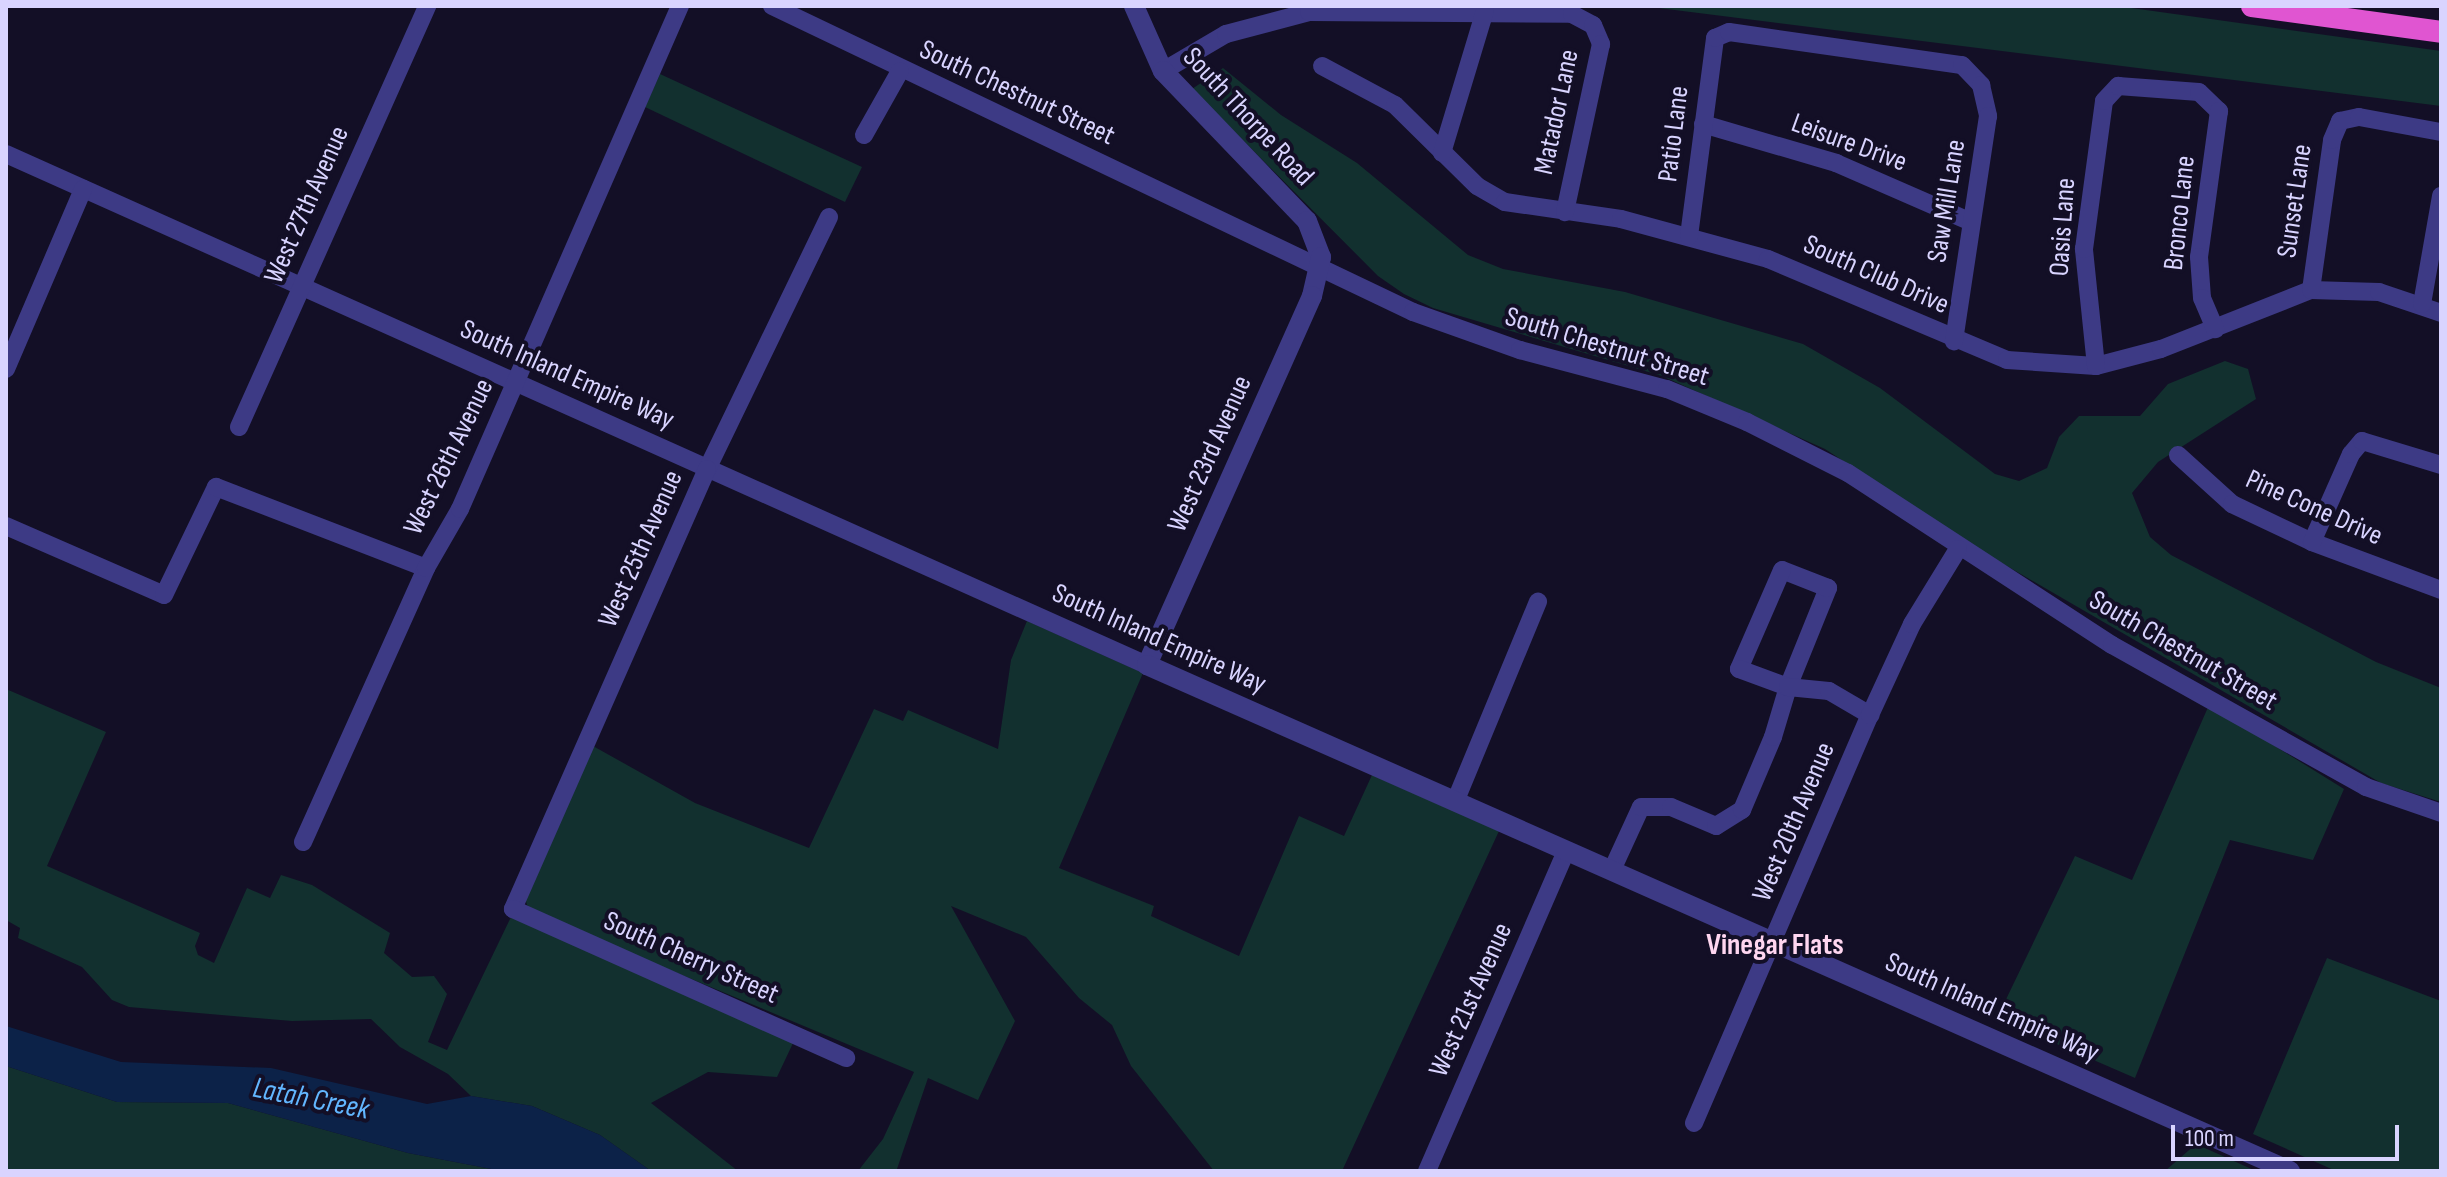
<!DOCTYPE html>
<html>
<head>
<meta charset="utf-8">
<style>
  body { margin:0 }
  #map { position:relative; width:2447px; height:1177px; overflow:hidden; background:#130f26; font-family:"Sofia Sans Condensed",sans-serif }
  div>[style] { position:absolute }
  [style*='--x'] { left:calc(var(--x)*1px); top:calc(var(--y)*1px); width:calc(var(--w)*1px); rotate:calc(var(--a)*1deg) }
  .green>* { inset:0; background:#12302f }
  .water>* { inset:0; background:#0c2248 }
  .minor>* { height:18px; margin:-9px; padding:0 9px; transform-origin:9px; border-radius:9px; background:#3d3a85 }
  .tertiary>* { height:20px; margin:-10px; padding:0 10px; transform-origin:10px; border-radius:10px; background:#3d3a85 }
  .trunk>* { height:22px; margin:-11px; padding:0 11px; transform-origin:11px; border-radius:11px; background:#e055d1 }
  span { translate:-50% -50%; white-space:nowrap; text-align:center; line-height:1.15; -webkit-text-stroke:8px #130f26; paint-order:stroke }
  .street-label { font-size:28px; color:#d9d4ff }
  .neighbourhood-label { font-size:30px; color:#ffd6f0; font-weight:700 }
  .water-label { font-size:30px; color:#62b6ff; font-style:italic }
  .frame { position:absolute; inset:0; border:8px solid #d9d4ff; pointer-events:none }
  .scale { position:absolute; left:2171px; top:1125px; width:228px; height:36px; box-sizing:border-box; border:4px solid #d9d4ff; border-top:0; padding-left:10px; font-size:24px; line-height:28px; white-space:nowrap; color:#d9d4ff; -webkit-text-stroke:6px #130f26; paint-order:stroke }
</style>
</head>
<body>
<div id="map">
  <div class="green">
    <div style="clip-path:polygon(1643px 6px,2117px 6px,2441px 51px,2441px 106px)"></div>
    <div style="clip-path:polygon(1223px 68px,1281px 115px,1357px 163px,1468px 255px,1503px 269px,1625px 292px,1803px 344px,1880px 388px,1995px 474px,2019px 481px,2047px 468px,2059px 437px,2079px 416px,2140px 416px,2168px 384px,2225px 361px,2248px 369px,2256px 399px,2158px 462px,2132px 493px,2150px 537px,2171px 555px,2376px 662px,2441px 688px,2441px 802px,2381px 783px,1976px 548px,1825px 449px,1662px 376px,1433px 308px,1404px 294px,1378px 276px,1192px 89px)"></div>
    <div style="clip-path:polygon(660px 74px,862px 167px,845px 202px,645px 107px)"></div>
    <div style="clip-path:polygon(1027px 621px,1143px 673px,1059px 868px,1154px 906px,1151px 916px,1239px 956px,1299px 816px,1344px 836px,1372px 775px,1499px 831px,1342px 1171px,1214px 1171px,1131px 1066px,1112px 1025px,1079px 998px,1026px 937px,951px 906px,1015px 1021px,978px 1100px,928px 1078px,897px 1169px,858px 1171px,883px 1139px,914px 1072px,538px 915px,527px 905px,524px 894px,593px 746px,695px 803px,809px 848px,874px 709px,903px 721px,908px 710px,998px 749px,1011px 660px)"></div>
    <div style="clip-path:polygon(6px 689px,106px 732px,47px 866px,200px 933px,195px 946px,198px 955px,214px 963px,247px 888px,270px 898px,281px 875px,312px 885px,390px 933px,384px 953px,412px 977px,434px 976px,447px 994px,428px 1042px,447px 1050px,511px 917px,794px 1041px,777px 1077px,708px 1072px,651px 1103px,738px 1171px,651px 1171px,600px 1135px,532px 1106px,471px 1096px,448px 1074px,400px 1047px,371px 1019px,292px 1021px,129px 1007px,112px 1000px,82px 967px,18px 938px,20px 928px,6px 920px)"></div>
    <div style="clip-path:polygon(2209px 705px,2344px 789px,2313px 860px,2230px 840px,2135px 1078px,1997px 1018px,2075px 856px,2132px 880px)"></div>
    <div style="clip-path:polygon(2327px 958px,2441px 1001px,2441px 1171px,2336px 1171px,2253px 1134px)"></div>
    <div style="clip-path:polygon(6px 1066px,117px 1102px,228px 1103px,408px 1153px,502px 1171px,6px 1171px)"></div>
    <div style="clip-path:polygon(2196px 1144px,2256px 1171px,2165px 1171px)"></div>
  </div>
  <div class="water">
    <div style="clip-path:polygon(6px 1026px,121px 1062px,271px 1068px,427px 1104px,471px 1096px,532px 1106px,600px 1135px,651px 1171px,502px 1171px,408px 1153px,228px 1103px,117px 1102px,6px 1066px)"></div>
  </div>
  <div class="minor">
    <div style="--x:772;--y:6;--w:710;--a:25.52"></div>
    <div style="--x:1413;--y:312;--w:114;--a:19.6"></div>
    <div style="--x:1520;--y:350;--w:152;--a:14.9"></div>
    <div style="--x:1667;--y:389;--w:87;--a:22.4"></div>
    <div style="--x:1747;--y:422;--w:113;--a:26.8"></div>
    <div style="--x:1848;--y:473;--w:315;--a:33.1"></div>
    <div style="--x:2112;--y:645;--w:291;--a:29.2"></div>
    <div style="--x:2366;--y:787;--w:79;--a:19.1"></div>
    <div style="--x:1322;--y:66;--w:83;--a:28.1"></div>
    <div style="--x:1395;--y:105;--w:115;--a:44.6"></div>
    <div style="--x:1477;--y:186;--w:32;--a:30"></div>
    <div style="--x:1505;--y:202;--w:117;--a:8.3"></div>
    <div style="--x:1621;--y:219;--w:152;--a:15.2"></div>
    <div style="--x:1768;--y:259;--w:259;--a:22.9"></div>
    <div style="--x:2007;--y:360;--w:89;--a:3.9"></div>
    <div style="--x:2096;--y:366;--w:67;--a:-14.7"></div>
    <div style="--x:2161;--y:349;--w:161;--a:-21.5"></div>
    <div style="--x:2311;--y:290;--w:68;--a:1.7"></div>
    <div style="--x:2379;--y:292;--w:65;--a:18.7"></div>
    <div style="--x:1163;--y:71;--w:73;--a:-30.4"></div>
    <div style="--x:1226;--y:34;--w:86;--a:-14.8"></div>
    <div style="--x:1309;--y:12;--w:263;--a:0.4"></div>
    <div style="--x:1572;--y:14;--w:24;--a:28"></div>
    <div style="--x:1593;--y:25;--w:21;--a:67"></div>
    <div style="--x:1601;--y:44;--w:172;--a:102.1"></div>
    <div style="--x:1703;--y:124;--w:139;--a:16.3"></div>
    <div style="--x:1836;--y:163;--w:147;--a:23.6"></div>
    <div style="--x:864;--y:135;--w:73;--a:-60.6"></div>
    <div style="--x:1442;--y:153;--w:148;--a:-73.2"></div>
    <div style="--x:6;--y:154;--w:1250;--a:24.13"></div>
    <div style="--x:829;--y:217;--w:280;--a:115.8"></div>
    <div style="--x:707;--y:469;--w:481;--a:113.8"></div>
    <div style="--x:513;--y:909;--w:365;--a:24.1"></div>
    <div style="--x:1689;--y:236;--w:200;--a:-82.5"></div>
    <div style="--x:1715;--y:38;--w:15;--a:-23"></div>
    <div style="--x:1729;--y:32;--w:235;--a:8.1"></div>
    <div style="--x:1962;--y:65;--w:28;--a:46"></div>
    <div style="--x:1981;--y:85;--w:32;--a:77"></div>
    <div style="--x:1988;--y:116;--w:228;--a:98.6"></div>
    <div style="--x:2311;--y:290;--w:151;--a:-82"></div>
    <div style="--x:2332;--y:140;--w:21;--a:-67"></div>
    <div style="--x:2340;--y:121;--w:19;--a:-12"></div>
    <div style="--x:2359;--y:117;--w:83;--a:10.4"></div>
    <div style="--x:2422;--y:304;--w:110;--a:-80"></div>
    <div style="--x:2096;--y:366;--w:118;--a:-95.9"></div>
    <div style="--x:2084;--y:249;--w:149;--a:-82.3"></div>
    <div style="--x:2104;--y:101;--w:21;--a:-47"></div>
    <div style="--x:2118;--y:86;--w:81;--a:4.2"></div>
    <div style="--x:2199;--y:92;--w:28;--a:44"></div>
    <div style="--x:2219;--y:111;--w:147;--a:97.8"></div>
    <div style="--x:2199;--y:257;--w:41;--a:85.8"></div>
    <div style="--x:2202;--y:298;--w:34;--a:67"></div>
    <div style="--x:6;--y:369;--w:196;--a:-66.8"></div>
    <div style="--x:239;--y:427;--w:461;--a:-65.9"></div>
    <div style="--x:2178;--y:455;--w:73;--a:42.2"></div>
    <div style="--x:2232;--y:504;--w:89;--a:25.4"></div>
    <div style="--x:2312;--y:542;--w:138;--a:20.4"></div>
    <div style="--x:6;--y:526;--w:172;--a:23.6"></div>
    <div style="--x:164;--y:595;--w:120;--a:-64.3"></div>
    <div style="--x:216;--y:487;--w:225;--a:21.1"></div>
    <div style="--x:2312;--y:542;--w:96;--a:-66.1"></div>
    <div style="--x:2351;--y:454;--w:17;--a:-50"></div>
    <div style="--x:2362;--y:441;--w:83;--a:16.9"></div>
    <div style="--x:1455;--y:802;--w:217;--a:-67.5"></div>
    <div style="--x:303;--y:842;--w:300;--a:-65.8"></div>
    <div style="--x:426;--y:568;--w:68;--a:-60"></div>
    <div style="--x:460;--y:509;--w:549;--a:-66.38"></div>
    <div style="--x:1612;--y:870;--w:69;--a:-65.3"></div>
    <div style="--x:1641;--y:807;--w:30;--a:0"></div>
    <div style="--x:1671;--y:807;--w:49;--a:22.9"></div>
    <div style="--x:1716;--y:826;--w:31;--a:-32"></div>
    <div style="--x:1742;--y:810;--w:79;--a:-67"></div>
    <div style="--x:1773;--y:737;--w:52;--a:-73.3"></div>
    <div style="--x:1788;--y:687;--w:107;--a:-68"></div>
    <div style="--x:1828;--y:588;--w:49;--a:-158.6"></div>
    <div style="--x:1782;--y:570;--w:108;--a:113.5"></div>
    <div style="--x:1739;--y:669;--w:52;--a:20.2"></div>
    <div style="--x:1788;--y:687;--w:41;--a:5.6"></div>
    <div style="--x:1829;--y:691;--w:48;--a:30.3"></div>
    <div style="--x:1694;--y:1123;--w:444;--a:-66.7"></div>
    <div style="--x:1870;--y:715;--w:100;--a:-65.2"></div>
    <div style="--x:1912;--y:624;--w:88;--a:-58.5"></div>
    <div style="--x:1427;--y:1171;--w:349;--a:-66.5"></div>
  </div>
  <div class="tertiary">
    <div style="--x:1134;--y:6;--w:71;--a:66"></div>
    <div style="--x:1163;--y:71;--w:208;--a:46.2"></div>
    <div style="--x:1307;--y:221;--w:39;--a:69"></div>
    <div style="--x:1321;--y:257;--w:40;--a:103"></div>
    <div style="--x:1312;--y:296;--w:404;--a:114.1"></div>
    <div style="--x:1147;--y:665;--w:1250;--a:23.88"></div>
  </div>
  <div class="trunk">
    <div style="--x:2252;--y:6;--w:191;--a:7.8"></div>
  </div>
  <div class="street-label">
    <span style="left:1017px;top:93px;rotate:25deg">South Chestnut Street</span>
    <span style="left:1557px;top:112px;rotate:-78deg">Matador Lane</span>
    <span style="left:1248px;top:117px;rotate:47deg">South Thorpe Road</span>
    <span style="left:1674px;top:134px;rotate:-83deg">Patio Lane</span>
    <span style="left:1849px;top:143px;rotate:20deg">Leisure Drive</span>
    <span style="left:1947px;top:201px;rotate:-81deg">Saw Mill Lane</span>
    <span style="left:2295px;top:201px;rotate:-82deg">Sunset Lane</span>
    <span style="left:307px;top:205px;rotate:-66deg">West 27th Avenue</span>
    <span style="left:2180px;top:213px;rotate:-84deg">Bronco Lane</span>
    <span style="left:2063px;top:227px;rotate:-86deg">Oasis Lane</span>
    <span style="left:1876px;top:275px;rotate:24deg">South Club Drive</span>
    <span style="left:1607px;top:347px;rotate:17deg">South Chestnut Street</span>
    <span style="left:567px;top:375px;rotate:24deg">South Inland Empire Way</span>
    <span style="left:1210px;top:454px;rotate:-66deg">West 23rd Avenue</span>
    <span style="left:449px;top:457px;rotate:-64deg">West 26th Avenue</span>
    <span style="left:2314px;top:508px;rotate:24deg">Pine Cone Drive</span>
    <span style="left:641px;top:549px;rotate:-66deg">West 25th Avenue</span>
    <span style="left:1159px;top:639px;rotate:24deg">South Inland Empire Way</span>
    <span style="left:2183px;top:651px;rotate:30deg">South Chestnut Street</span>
    <span style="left:1794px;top:822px;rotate:-67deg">West 20th Avenue</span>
    <span style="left:691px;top:958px;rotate:24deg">South Cherry Street</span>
    <span style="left:1471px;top:1000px;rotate:-66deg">West 21st Avenue</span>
    <span style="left:1992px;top:1008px;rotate:24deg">South Inland Empire Way</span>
  </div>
  <div class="neighbourhood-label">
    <span style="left:1775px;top:945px">Vinegar Flats</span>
  </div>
  <div class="water-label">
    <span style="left:311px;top:1099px;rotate:11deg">Latah Creek</span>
  </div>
  <div class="frame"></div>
  <div class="scale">100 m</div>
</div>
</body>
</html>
